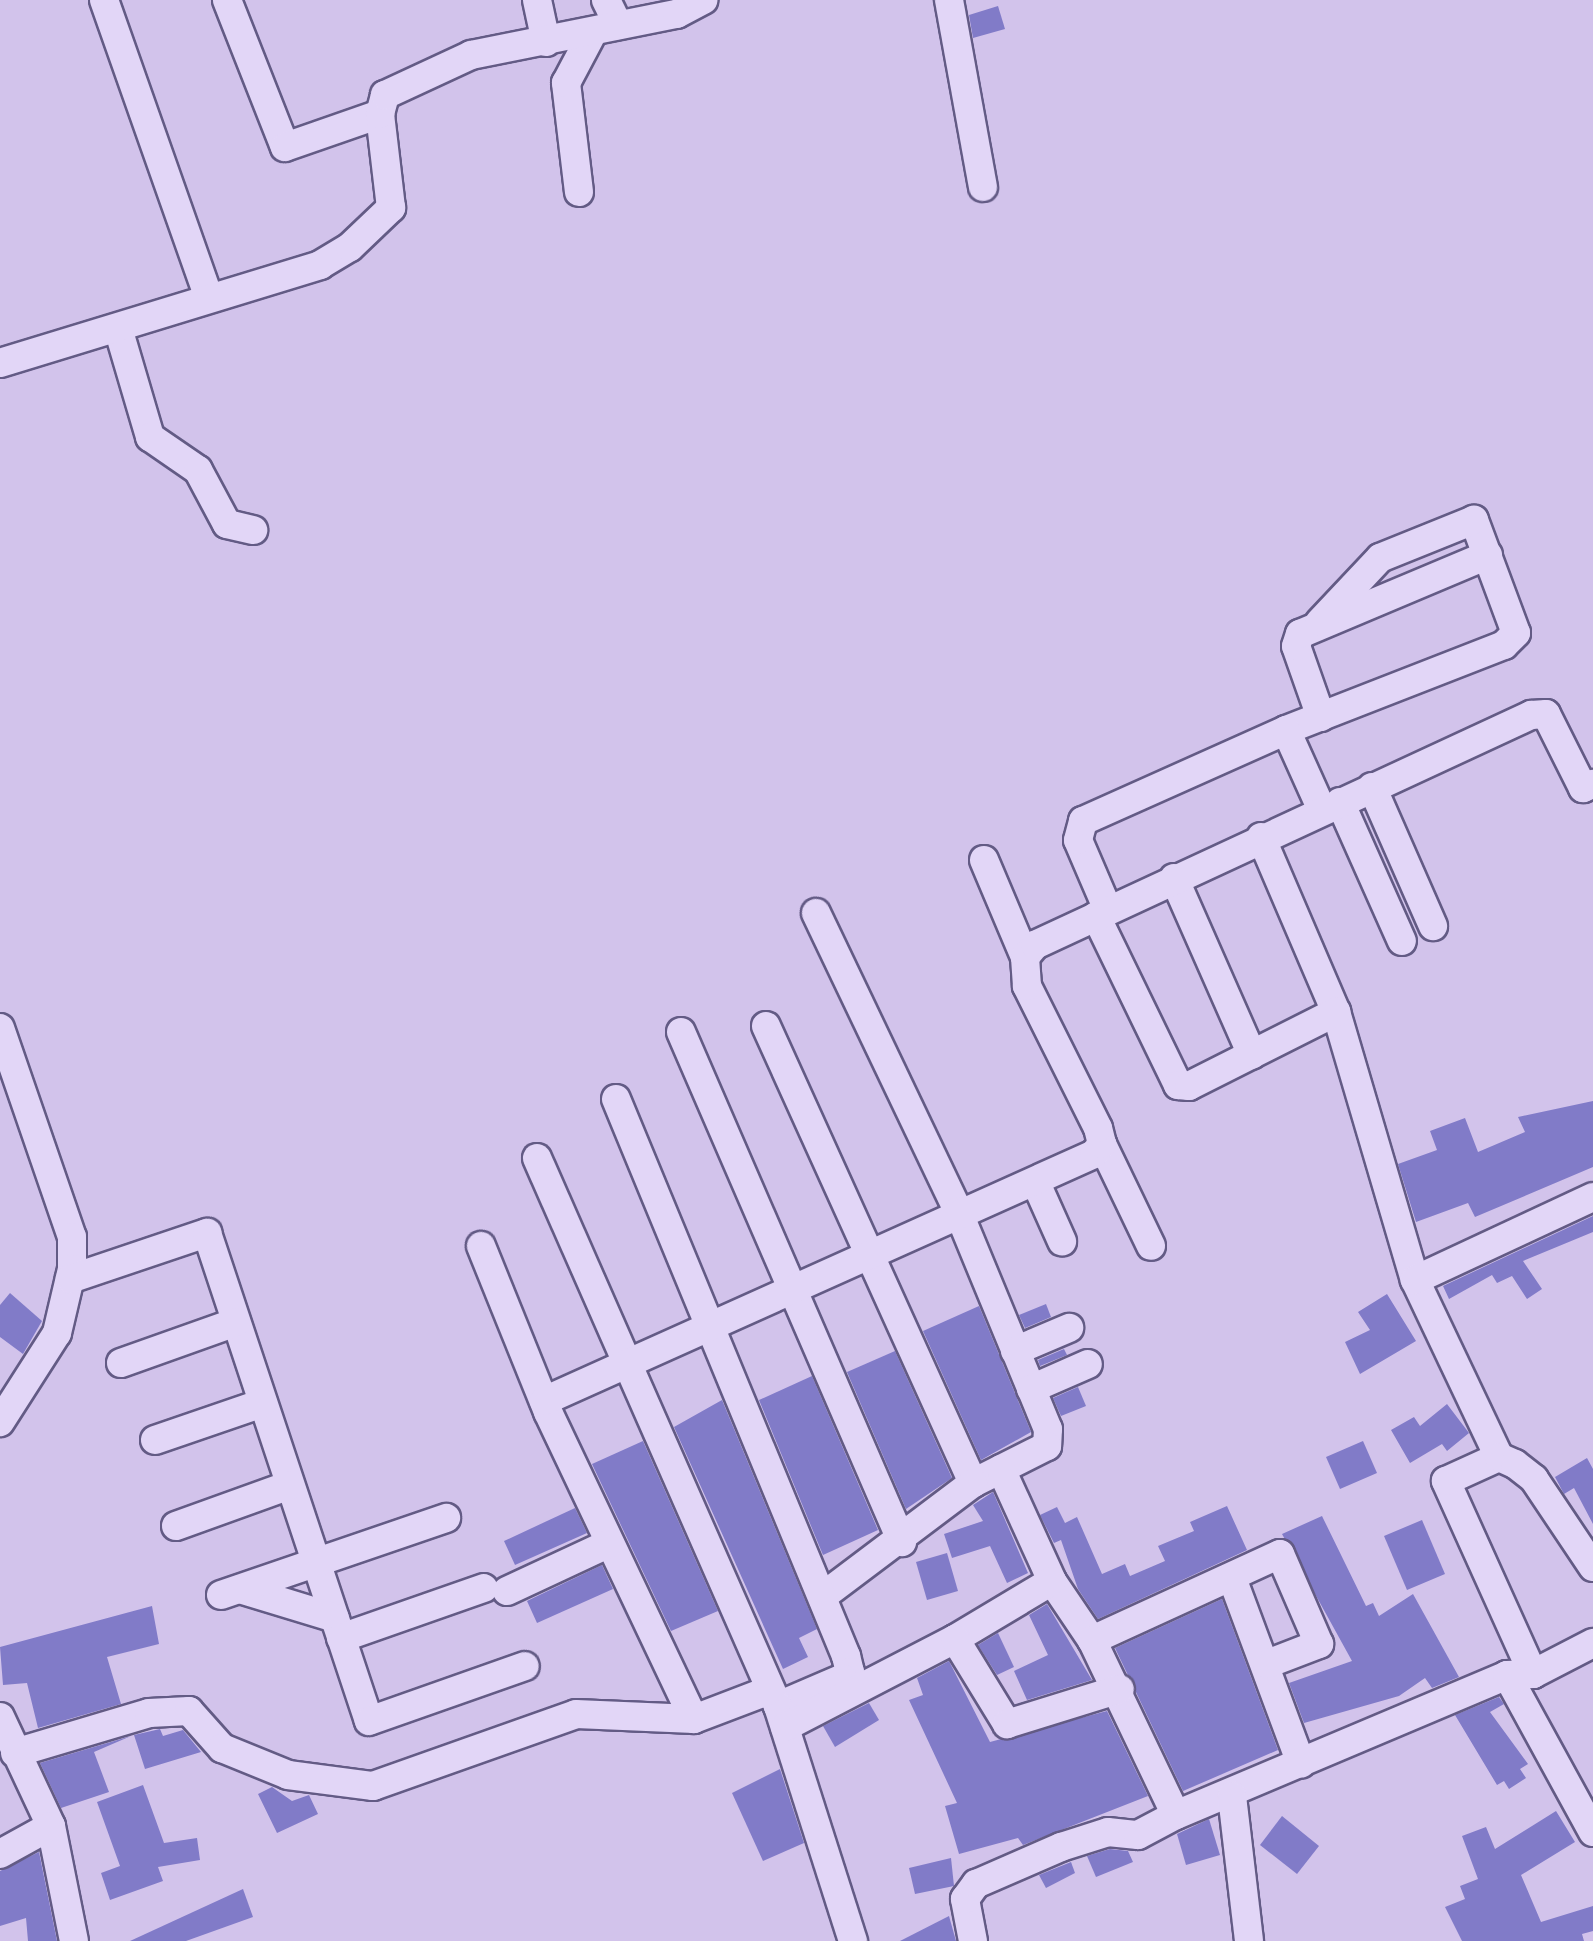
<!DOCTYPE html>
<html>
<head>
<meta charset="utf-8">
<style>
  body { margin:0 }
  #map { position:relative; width:1593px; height:1941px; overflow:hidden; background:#d2c3eb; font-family:"Crimson Pro",serif }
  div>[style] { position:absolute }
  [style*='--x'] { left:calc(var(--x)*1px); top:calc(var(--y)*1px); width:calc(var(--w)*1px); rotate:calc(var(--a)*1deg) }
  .building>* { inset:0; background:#817bc8 }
  .roads { filter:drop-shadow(2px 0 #635b85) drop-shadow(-2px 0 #635b85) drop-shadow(0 2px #635b85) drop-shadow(0 -2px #635b85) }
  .minor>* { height:28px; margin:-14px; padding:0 14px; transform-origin:14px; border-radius:14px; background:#e2d6f7 }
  span { translate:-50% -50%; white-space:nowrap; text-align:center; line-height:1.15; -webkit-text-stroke:8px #ded2f3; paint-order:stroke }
</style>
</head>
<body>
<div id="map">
  <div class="building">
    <div style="clip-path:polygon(998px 6px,1005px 29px,973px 38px,969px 15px)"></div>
    <div style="clip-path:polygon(1593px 1101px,1593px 1167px,1475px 1217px,1468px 1203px,1416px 1222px,1398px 1164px,1437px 1150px,1430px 1131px,1465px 1118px,1478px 1152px,1525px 1132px,1518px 1117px)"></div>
    <div style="clip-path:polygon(1593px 1216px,1593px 1232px,1523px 1261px,1542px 1289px,1527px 1299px,1512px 1276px,1497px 1283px,1492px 1275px,1449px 1299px,1443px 1286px)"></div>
    <div style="clip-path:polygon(10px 1293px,42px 1321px,23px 1354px,0 1337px,0 1305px)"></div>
    <div style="clip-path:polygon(1387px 1294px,1416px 1341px,1360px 1374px,1345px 1342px,1370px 1330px,1358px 1312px)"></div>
    <div style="clip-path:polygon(1046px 1304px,1051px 1317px,1025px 1328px,1019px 1315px)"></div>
    <div style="clip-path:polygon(979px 1306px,1031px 1432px,981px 1460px,923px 1331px)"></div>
    <div style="clip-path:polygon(1064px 1349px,1067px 1355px,1040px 1366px,1038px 1360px)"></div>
    <div style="clip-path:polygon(895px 1351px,952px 1478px,906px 1509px,847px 1372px)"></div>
    <div style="clip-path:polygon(812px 1376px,878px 1530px,823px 1555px,759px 1400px)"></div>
    <div style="clip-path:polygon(1078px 1387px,1086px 1406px,1061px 1416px,1053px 1398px)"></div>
    <div style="clip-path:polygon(722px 1400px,817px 1629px,799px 1638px,808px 1657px,783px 1669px,674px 1427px)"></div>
    <div style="clip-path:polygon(1447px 1404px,1469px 1433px,1447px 1451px,1442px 1444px,1410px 1463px,1391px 1430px,1414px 1417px,1420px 1426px)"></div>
    <div style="clip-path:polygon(643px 1441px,718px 1611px,671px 1631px,592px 1464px)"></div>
    <div style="clip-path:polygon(1363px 1441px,1377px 1473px,1340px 1489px,1326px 1457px)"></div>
    <div style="clip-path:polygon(1587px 1458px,1593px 1469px,1593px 1524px,1574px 1488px,1564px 1494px,1555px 1477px)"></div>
    <div style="clip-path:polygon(993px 1492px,1028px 1573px,1007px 1583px,990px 1546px,952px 1558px,944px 1534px,983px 1521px,973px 1505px)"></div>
    <div style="clip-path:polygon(1227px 1506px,1247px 1550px,1098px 1619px,1078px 1589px,1061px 1540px,1054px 1543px,1040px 1515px,1057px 1507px,1065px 1523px,1077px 1517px,1102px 1574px,1125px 1564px,1130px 1576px,1165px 1561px,1158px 1546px,1194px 1531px,1190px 1522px)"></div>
    <div style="clip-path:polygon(575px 1508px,587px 1533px,515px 1565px,504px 1541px)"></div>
    <div style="clip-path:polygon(1322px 1516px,1366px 1606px,1373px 1603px,1379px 1616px,1413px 1594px,1459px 1677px,1432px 1688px,1425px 1678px,1399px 1696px,1304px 1723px,1289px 1683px,1352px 1661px,1282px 1534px)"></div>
    <div style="clip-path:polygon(1422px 1520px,1445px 1574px,1407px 1590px,1384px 1536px)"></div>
    <div style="clip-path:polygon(947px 1553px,958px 1591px,927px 1600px,916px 1562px)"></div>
    <div style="clip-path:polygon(602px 1565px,613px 1589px,537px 1623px,527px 1601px)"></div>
    <div style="clip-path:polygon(1222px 1599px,1278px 1750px,1183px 1791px,1115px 1648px)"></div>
    <div style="clip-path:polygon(1047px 1604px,1092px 1680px,1027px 1700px,1014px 1671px,1048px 1655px,1029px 1615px)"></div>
    <div style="clip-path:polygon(152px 1606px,159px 1644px,107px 1657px,121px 1704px,38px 1728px,27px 1683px,3px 1685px,0 1647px)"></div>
    <div style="clip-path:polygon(998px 1633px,1014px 1667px,997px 1675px,978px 1645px)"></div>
    <div style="clip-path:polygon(949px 1661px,990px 1742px,1107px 1711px,1148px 1796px,1023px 1845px,1018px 1838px,959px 1854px,945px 1806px,957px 1803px,909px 1700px,923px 1695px,917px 1678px)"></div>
    <div style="clip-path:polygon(1499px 1697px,1504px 1704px,1490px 1712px,1528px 1764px,1520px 1769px,1526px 1778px,1509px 1789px,1504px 1781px,1497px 1785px,1455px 1715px)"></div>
    <div style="clip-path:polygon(869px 1703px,879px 1720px,835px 1747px,823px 1726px)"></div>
    <div style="clip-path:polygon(160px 1729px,163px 1736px,183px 1730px,201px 1752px,145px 1769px,134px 1735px)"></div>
    <div style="clip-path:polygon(131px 1736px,94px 1752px,109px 1792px,61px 1808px,40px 1763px)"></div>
    <div style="clip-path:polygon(780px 1769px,804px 1843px,763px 1861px,732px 1793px)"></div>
    <div style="clip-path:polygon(143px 1785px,164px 1843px,197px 1838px,200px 1860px,158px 1867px,163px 1881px,110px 1900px,101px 1873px,120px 1866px,97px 1802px)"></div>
    <div style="clip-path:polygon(272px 1787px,292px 1801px,309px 1795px,318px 1814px,277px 1833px,258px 1794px)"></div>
    <div style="clip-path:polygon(1556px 1811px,1575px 1842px,1521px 1875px,1541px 1922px,1593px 1906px,1593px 1931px,1582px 1934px,1584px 1941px,1462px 1941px,1445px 1907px,1465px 1899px,1460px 1886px,1478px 1879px,1462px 1836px,1486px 1827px,1495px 1849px)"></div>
    <div style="clip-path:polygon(1282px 1816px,1319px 1846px,1297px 1874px,1260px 1845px)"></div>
    <div style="clip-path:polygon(1209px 1819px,1220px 1855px,1186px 1865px,1177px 1834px)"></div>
    <div style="clip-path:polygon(1110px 1849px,1128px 1851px,1133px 1862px,1096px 1877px,1087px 1856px)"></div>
    <div style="clip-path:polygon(39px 1852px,57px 1941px,28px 1941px,26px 1918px,0 1926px,0 1871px)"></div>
    <div style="clip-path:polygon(951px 1858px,954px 1886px,915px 1894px,909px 1868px)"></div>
    <div style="clip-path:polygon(1071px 1862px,1075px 1873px,1046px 1888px,1039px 1875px)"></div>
    <div style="clip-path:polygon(243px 1889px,253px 1917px,186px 1941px,130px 1941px)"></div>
    <div style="clip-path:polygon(949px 1916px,956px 1941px,900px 1941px)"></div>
  </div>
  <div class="roads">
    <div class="minor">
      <div style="--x:104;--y:0;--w:314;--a:70.6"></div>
      <div style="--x:227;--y:0;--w:158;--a:68.5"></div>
      <div style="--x:285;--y:147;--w:101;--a:-19.2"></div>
      <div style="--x:537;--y:0;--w:43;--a:77.9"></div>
      <div style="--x:606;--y:0;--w:28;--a:64"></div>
      <div style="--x:949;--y:0;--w:190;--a:79.7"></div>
      <div style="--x:579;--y:192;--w:110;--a:-96.8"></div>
      <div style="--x:566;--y:83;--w:58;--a:-62.1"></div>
      <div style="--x:118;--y:328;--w:114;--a:73.6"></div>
      <div style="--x:150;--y:437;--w:58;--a:34.5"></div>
      <div style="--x:198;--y:470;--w:61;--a:61.8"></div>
      <div style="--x:227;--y:524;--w:27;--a:13"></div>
      <div style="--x:0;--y:363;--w:335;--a:-17"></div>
      <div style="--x:320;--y:265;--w:35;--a:-31"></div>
      <div style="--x:350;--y:247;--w:57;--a:-43.6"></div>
      <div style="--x:391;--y:208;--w:95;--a:-96.7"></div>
      <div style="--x:380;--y:114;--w:20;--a:-75"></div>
      <div style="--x:385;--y:95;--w:95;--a:-24.9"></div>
      <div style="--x:471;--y:55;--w:210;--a:-11.3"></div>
      <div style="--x:677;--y:14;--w:30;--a:-28"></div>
      <div style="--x:1321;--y:717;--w:75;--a:-109.4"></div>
      <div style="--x:1296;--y:646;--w:13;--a:-72"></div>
      <div style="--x:1300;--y:634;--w:204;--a:-22.8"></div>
      <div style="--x:1286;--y:730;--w:234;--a:-21.3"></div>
      <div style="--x:1504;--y:645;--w:17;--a:-45"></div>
      <div style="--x:1516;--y:633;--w:121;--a:-110.4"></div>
      <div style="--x:1474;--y:520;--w:101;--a:158"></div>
      <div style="--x:1380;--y:558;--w:88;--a:133.2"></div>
      <div style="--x:1372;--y:787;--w:152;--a:66.3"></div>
      <div style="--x:1340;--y:802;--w:152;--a:66"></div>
      <div style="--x:1261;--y:837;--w:190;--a:66.8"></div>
      <div style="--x:1336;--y:1012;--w:279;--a:73.6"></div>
      <div style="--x:1415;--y:1280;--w:196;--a:64.6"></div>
      <div style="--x:984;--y:860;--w:105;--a:67.1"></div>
      <div style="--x:1174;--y:878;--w:193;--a:66.2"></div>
      <div style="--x:1108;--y:910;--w:76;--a:-113.2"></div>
      <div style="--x:1078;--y:840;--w:20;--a:-75"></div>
      <div style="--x:1083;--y:821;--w:222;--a:-24.1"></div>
      <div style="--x:1286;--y:730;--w:88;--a:65.8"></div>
      <div style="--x:816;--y:913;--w:330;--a:64.5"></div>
      <div style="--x:958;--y:1211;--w:236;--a:67.6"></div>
      <div style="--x:1048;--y:1429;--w:17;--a:93"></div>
      <div style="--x:1047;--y:1446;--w:83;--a:153.4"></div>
      <div style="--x:1096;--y:916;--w:188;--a:64.1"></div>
      <div style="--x:1178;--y:1085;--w:11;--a:5"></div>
      <div style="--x:1189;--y:1086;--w:165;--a:-26.7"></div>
      <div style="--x:766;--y:1026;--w:502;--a:65.63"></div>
      <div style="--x:973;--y:1483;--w:188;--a:143"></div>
      <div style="--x:0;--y:1028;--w:221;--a:71"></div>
      <div style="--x:72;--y:1237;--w:32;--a:90"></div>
      <div style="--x:72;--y:1269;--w:66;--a:103.2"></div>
      <div style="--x:57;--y:1333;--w:106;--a:122.6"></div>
      <div style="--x:681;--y:1032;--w:556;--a:66.57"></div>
      <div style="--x:616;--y:1099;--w:603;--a:67.56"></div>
      <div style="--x:846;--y:1656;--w:16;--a:76"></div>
      <div style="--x:850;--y:1672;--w:9;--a:139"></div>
      <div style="--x:843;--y:1678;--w:71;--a:156.7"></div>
      <div style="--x:1102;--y:1144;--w:113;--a:64.3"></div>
      <div style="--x:537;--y:1158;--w:599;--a:66.26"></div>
      <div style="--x:778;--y:1706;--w:247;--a:72.3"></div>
      <div style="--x:1036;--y:1183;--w:64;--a:65.9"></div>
      <div style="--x:481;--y:1246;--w:179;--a:68"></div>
      <div style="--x:548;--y:1412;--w:340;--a:64.6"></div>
      <div style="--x:694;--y:1719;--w:81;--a:-20.9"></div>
      <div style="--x:70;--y:1279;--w:145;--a:-18.6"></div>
      <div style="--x:207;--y:1233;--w:514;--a:71.64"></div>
      <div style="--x:369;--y:1721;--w:165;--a:-19.4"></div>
      <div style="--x:1415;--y:1280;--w:196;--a:-25"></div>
      <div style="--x:1015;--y:1351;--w:59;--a:-23.1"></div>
      <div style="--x:121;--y:1363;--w:122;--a:-19.6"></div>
      <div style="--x:1031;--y:1389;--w:62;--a:-23.7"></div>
      <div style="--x:544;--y:1401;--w:603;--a:-24.18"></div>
      <div style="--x:1094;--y:1154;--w:13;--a:-51"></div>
      <div style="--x:1102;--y:1144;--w:16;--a:-104"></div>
      <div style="--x:1098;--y:1128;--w:159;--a:-116.6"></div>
      <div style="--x:1027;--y:986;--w:29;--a:-94"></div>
      <div style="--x:1025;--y:957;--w:16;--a:-50"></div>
      <div style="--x:1035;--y:945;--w:547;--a:-24.88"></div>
      <div style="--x:1531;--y:715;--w:15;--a:-4"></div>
      <div style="--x:1546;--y:714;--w:83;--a:63.4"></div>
      <div style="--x:1583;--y:788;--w:11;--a:-22"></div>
      <div style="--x:155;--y:1440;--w:114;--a:-18.9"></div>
      <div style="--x:1001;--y:1469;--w:123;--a:65.5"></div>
      <div style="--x:1052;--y:1581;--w:71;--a:55.9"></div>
      <div style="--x:176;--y:1526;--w:121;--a:-19.8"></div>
      <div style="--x:1232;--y:1578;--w:198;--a:69.6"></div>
      <div style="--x:240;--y:1589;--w:99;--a:17"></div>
      <div style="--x:507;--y:1591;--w:111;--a:-25"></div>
      <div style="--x:221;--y:1595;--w:238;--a:-18.9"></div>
      <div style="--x:341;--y:1638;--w:151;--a:-19.3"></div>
      <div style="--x:955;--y:1639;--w:113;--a:-30.9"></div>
      <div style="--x:1267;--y:1664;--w:56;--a:-21"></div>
      <div style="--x:1319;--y:1644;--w:98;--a:-113.4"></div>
      <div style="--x:1280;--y:1554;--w:207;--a:155.4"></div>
      <div style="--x:1092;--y:1640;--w:194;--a:64.4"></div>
      <div style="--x:1176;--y:1815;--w:359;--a:-22.9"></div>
      <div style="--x:1507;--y:1675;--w:26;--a:-2"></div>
      <div style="--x:1533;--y:1674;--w:68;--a:-27.3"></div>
      <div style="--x:1533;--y:1674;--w:212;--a:-114.3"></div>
      <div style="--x:1446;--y:1481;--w:58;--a:-24.4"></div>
      <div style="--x:1499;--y:1457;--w:17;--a:24"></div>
      <div style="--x:1515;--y:1464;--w:24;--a:38"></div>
      <div style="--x:1534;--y:1479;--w:106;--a:56.2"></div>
      <div style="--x:1507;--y:1675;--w:179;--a:61.3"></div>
      <div style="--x:0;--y:1717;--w:120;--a:64.9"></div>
      <div style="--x:51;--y:1826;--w:117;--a:78.7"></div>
      <div style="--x:785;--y:1727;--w:191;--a:-27.4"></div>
      <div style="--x:955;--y:1639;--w:100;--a:58.5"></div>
      <div style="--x:1007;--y:1724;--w:118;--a:-17.2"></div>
      <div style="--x:15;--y:1753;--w:140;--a:-16.6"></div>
      <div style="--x:149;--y:1713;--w:40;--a:-2.9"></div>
      <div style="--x:189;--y:1711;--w:50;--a:48.3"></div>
      <div style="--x:222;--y:1748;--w:71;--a:22.2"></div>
      <div style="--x:288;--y:1775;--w:86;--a:7.4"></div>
      <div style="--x:373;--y:1786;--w:215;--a:-19.5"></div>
      <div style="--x:576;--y:1714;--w:118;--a:2.4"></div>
      <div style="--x:1232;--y:1796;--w:146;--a:83.3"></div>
      <div style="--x:0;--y:1854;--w:58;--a:-28.8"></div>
      <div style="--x:973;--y:1941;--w:43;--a:-100.8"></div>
      <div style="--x:965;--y:1899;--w:19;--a:-54"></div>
      <div style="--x:976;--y:1884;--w:93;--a:-23.5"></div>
      <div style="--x:1061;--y:1847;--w:49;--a:-17.7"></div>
      <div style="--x:1108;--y:1832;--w:30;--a:6"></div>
      <div style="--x:1138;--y:1835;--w:43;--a:-27.8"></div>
    </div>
  </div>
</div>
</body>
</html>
